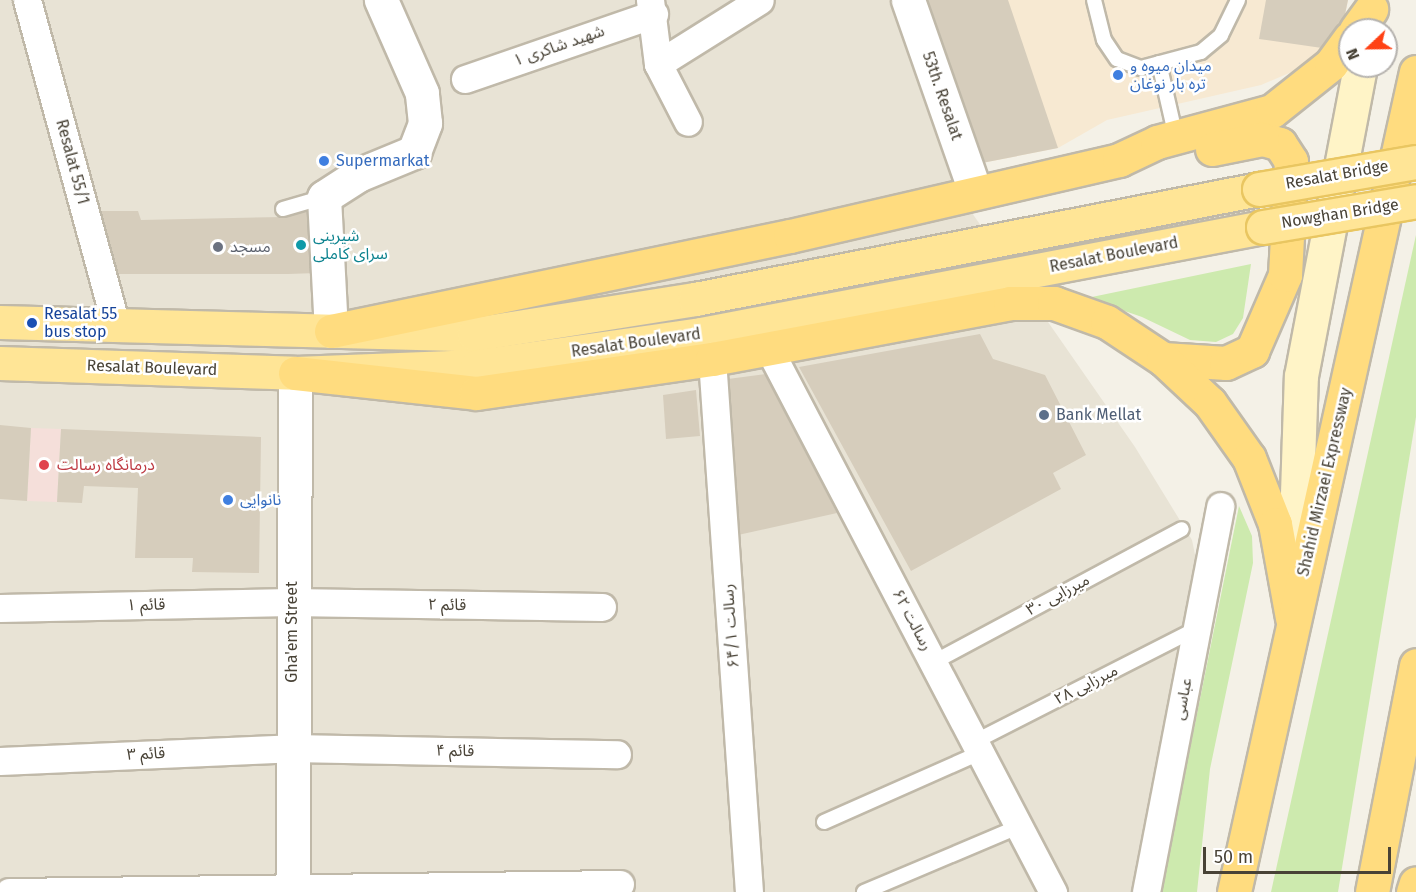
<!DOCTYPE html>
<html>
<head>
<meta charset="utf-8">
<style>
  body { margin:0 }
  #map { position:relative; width:1416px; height:892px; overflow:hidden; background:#f4f1e7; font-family:"Fira Sans","Noto Sans Arabic",sans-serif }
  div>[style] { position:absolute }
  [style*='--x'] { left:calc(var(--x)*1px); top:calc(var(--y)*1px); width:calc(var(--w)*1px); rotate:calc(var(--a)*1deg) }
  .residential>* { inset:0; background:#e8e3d5 }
  .commercial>* { inset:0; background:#f7e9d2 }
  .medical>* { inset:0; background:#f5dfda }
  .green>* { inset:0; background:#cdeaae }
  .building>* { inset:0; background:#d6cdbc }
  .roads { filter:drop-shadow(2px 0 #c0b9a9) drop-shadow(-2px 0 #c0b9a9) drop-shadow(0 2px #c0b9a9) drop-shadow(0 -2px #c0b9a9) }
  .service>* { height:14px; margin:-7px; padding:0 7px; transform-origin:7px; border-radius:7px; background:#fff }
  .minor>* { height:27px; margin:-13.5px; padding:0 13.5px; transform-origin:13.5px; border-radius:13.5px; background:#fff }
  .tertiary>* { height:33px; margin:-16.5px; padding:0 16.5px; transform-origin:16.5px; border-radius:16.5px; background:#fff }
  .secondary>* { height:33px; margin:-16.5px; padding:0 16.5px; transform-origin:16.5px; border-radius:16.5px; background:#fff4c7 }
  .primary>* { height:33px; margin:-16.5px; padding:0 16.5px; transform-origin:16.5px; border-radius:16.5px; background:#ffe596 }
  .trunk>* { height:33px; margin:-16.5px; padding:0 16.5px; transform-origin:16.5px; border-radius:16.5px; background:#ffdc7f }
  .bridges { filter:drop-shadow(2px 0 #e9c661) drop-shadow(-2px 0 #e9c661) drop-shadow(0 2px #e9c661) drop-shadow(0 -2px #e9c661) }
  .primary-bridge>* { height:33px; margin:-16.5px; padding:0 16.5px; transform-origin:16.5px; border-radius:16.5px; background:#ffe596 }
  .dots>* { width:16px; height:16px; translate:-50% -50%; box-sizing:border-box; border:3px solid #fff; border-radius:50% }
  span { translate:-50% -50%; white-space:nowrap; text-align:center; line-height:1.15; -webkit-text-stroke:5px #fff; paint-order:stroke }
  .street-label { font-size:16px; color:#484236 }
  .shop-label { font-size:16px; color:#366cbe }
  .left { translate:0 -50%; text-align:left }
  .culture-label { font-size:16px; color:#0d838f }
  .worship-label { font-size:16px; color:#5b616d }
  .transit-label { font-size:16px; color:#164399 }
  .service-label { font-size:16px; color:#4e5e75 }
  .health-label { font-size:16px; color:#be3a42 }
  .north { position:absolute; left:1338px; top:18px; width:60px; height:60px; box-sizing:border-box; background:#fff; border:2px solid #b6b3af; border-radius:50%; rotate:248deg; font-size:16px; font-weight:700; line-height:24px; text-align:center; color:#484236 }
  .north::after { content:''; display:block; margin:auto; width:21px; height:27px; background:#ff4114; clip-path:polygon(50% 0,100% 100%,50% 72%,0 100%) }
  .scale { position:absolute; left:1203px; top:847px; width:188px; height:27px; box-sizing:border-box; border:3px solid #484236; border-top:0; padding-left:8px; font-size:18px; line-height:21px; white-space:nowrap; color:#484236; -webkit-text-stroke:4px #fff; paint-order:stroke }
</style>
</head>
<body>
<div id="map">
  <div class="residential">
    <div style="clip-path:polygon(0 0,893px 0,963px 200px,1135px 447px,1192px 540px,1211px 632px,1159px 892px,0 892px)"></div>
  </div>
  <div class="commercial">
    <div style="clip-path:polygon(927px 0,1348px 0,1342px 29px,1308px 65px,1261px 85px,1107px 120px,1058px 148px,982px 163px)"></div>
  </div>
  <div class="medical">
    <div style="clip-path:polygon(31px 428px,61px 429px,57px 502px,27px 501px)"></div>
  </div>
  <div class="green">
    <div style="clip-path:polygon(1416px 235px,1416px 417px,1338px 892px,1271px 892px)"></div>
    <div style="clip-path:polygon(1251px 264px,1243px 318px,1233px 334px,1216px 342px,1190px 340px,1142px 317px,1087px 298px)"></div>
    <div style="clip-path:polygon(1239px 506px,1252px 536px,1253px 563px,1210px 769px,1197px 892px,1161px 892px)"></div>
  </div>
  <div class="building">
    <div style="clip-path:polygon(927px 0,1008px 0,1058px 148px,982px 163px)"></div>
    <div style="clip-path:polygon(1266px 0,1348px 0,1342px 29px,1329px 49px,1259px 39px)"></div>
    <div style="clip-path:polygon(315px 208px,317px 273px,288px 274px,117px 274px,97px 211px,138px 211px,141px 220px,283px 217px)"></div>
    <div style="clip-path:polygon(980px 334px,993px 359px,1045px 375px,1086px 455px,1053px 473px,1061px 489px,911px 571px,799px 367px)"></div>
    <div style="clip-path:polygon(766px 374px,837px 513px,738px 535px,728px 379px)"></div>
    <div style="clip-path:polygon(696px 390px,700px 436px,666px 439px,663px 395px)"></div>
    <div style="clip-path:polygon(0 425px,31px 428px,27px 501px,0 499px)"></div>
    <div style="clip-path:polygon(61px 429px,261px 437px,259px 573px,192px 572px,193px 558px,135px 558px,138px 488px,84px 486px,82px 503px,57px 502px)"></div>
  </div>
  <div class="roads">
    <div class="service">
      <div style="--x:1094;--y:0;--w:41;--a:76"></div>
      <div style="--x:1104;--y:40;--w:23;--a:56"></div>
      <div style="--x:1117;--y:59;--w:26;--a:21"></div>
      <div style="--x:1141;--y:68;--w:62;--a:-14.9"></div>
      <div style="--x:1201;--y:52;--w:26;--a:-40"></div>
      <div style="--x:1221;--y:35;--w:39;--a:-64"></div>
      <div style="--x:1159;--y:63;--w:76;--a:77.1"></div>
      <div style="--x:283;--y:209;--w:43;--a:-16.3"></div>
      <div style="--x:934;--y:662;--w:281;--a:-28.2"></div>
      <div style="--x:976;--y:741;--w:247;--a:-27"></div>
      <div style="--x:824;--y:822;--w:173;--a:-23.9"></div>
      <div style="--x:864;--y:892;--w:169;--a:-22.9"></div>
    </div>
    <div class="minor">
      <div style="--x:27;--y:0;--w:337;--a:74.7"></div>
      <div style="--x:650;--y:0;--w:64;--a:82.9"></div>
      <div style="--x:658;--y:64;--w:65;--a:62.7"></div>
      <div style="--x:658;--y:64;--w:120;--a:-32.1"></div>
      <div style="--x:465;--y:79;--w:200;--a:-19"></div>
      <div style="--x:769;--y:349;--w:613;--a:62.39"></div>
      <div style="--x:712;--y:359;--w:534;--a:86.03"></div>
      <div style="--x:0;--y:608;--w:291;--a:-1.2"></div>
      <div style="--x:291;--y:602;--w:311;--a:0.9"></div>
      <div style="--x:0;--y:761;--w:292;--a:-2.5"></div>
      <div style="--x:292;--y:748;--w:325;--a:1.1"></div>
      <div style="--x:9;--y:892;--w:611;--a:-0.75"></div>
      <div style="--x:1146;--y:892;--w:393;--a:-79.1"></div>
    </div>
    <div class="tertiary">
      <div style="--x:908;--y:0;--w:202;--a:70.7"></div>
      <div style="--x:331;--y:331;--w:134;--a:-93"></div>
      <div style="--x:324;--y:197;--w:40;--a:-32.9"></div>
      <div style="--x:358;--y:175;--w:61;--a:-22.3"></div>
      <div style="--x:414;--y:152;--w:31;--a:-69"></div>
      <div style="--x:425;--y:123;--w:30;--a:-96"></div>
      <div style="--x:422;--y:93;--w:102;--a:-113.8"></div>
      <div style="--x:293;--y:892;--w:519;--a:-89.78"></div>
    </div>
    <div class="secondary">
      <div style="--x:1294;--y:584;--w:208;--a:-88.1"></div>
      <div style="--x:1301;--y:376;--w:316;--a:-79.2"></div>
    </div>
    <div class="primary">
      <div style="--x:0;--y:322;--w:474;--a:1.5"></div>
      <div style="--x:474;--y:334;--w:224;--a:-9"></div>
      <div style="--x:695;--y:299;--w:575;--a:-11.04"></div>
      <div style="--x:0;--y:363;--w:295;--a:1.9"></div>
      <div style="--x:295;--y:373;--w:182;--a:-2.2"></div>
      <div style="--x:477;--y:366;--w:226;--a:-8.1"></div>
      <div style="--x:701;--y:334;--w:572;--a:-10.78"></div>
    </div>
    <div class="trunk">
      <div style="--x:1356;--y:30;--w:26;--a:-54"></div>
      <div style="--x:331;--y:331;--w:469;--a:-11.7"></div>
      <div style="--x:790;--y:236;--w:338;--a:-13"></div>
      <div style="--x:1119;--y:160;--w:42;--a:-25.3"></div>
      <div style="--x:1157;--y:142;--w:119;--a:-15.1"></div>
      <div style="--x:1272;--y:111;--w:75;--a:-38.5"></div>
      <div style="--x:1331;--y:64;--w:32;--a:-54"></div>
      <div style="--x:1163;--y:359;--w:63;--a:3.6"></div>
      <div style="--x:1226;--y:363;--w:29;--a:-25"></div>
      <div style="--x:1252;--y:351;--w:83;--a:-66.5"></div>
      <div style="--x:1285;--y:275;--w:114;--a:-87"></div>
      <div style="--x:1291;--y:161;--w:20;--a:-123"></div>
      <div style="--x:1280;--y:144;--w:19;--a:-164"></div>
      <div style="--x:1262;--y:139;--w:51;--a:168.7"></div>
      <div style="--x:295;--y:373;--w:182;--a:6.3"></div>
      <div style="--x:476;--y:393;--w:238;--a:-8.2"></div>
      <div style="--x:712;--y:359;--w:303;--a:-10.6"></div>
      <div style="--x:1010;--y:303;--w:44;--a:0"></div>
      <div style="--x:1054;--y:303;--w:56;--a:19.7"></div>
      <div style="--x:1107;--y:322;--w:67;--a:33.5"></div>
      <div style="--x:1163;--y:359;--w:64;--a:43.1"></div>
      <div style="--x:1210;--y:403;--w:67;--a:54.7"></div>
      <div style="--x:1249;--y:458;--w:71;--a:68.5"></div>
      <div style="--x:1275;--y:524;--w:96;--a:79.7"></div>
      <div style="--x:1234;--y:892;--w:840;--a:-77.49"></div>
      <div style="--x:1372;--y:892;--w:231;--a:-79"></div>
      <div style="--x:1413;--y:892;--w:9;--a:-72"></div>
    </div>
  </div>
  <div class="bridges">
    <div class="primary-bridge">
      <div style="--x:1259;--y:189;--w:159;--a:-9.8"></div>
      <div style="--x:1263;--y:227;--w:155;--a:-9.6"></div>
    </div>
  </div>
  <div class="dots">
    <div style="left:1118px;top:75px;background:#3f7fe0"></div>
    <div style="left:324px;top:161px;background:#3f7fe0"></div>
    <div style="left:301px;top:245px;background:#0f9aa8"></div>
    <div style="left:218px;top:247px;background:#6b7280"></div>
    <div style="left:32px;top:323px;background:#1a4fb4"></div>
    <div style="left:1044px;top:415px;background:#5c6f8a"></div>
    <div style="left:44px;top:465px;background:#e0444e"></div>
    <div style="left:228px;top:500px;background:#3f7fe0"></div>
  </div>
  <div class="street-label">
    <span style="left:559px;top:46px;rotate:-19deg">شهید شاکری ۱</span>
    <span style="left:942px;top:96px;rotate:71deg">53th. Resalat</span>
    <span style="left:72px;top:162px;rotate:75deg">Resalat 55/1</span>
    <span style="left:1337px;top:175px;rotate:-10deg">Resalat Bridge</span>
    <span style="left:1340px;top:214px;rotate:-9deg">Nowghan Bridge</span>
    <span style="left:1114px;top:255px;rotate:-11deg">Resalat Boulevard</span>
    <span style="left:636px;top:343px;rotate:-8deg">Resalat Boulevard</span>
    <span style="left:152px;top:368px;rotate:2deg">Resalat Boulevard</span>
    <span style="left:1325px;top:482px;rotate:-77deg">Shahid Mirzaei Expressway</span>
    <span style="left:1058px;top:595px;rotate:-28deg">میرزایی ۳۰</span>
    <span style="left:146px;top:605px;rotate:-1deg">قائم ۱</span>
    <span style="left:447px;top:605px;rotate:1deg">قائم ۲</span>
    <span style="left:912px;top:620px;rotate:62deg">رسالت ۶۲</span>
    <span style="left:731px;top:626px;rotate:-94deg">رسالت ۶۴/۱</span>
    <span style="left:292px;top:632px;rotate:-90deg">Gha'em Street</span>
    <span style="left:1086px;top:685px;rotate:-27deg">میرزایی ۲۸</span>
    <span style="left:1183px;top:699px;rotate:-79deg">عباسی</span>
    <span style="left:455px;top:751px;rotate:1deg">قائم ۴</span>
    <span style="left:146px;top:754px;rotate:-3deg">قائم ۳</span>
  </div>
  <div class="shop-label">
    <span class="left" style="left:1130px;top:75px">میدان میوه و<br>تره بار نوغان</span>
    <span class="left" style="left:336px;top:161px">Supermarkat</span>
    <span class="left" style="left:240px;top:500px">نانوایی</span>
  </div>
  <div class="culture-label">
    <span class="left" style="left:313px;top:245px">شیرینی<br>سرای کاملی</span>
  </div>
  <div class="worship-label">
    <span class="left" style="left:230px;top:247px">مسجد</span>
  </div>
  <div class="transit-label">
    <span class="left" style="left:44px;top:323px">Resalat 55<br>bus stop</span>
  </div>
  <div class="service-label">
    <span class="left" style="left:1056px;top:415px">Bank Mellat</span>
  </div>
  <div class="health-label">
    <span class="left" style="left:57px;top:465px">درمانگاه رسالت</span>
  </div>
  <div class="north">N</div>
  <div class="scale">50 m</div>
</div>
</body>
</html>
